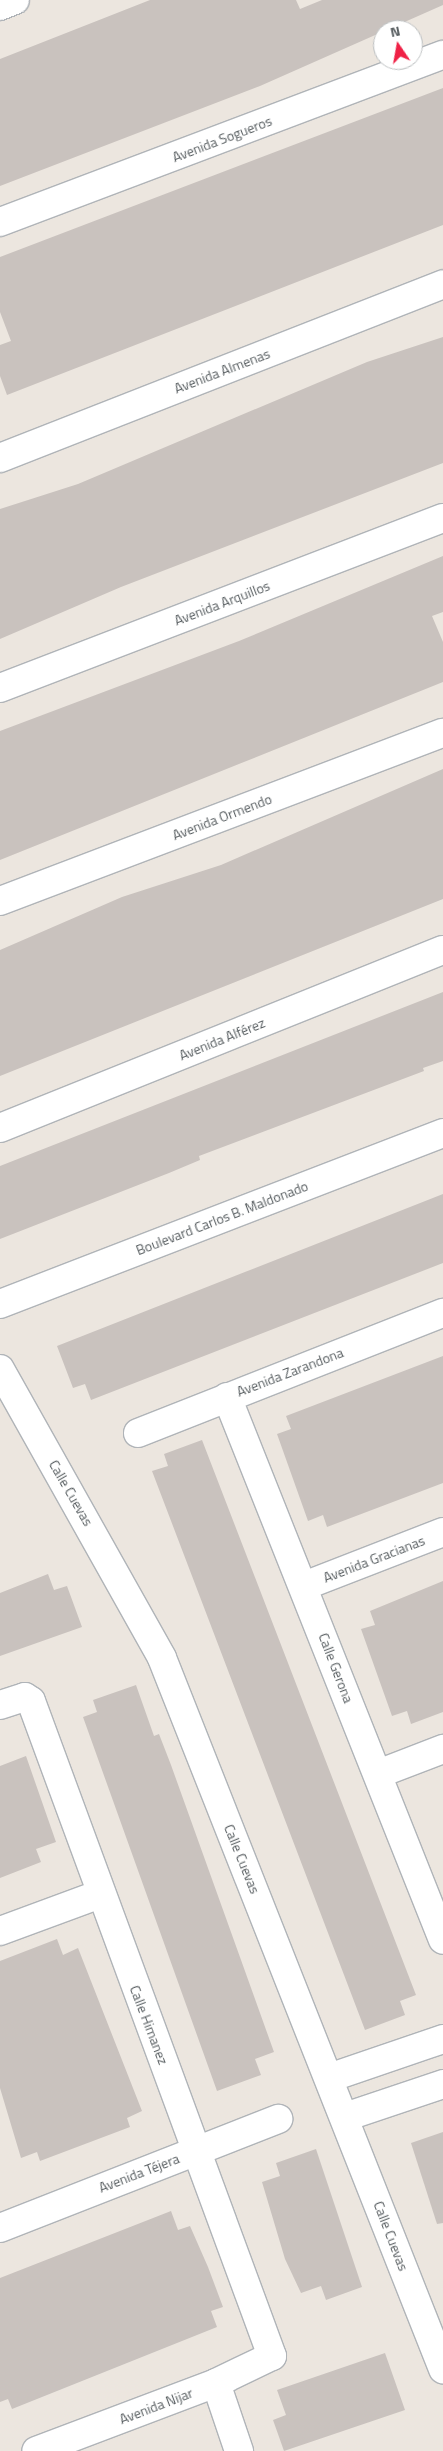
<!DOCTYPE html>
<html>
<head>
<meta charset="utf-8">
<style>
  body { margin:0 }
  #map { position:relative; width:443px; height:2451px; overflow:hidden; background:#ece6df; font-family:"Titillium Web",sans-serif }
  div>[style] { position:absolute }
  [style*='--x'] { left:calc(var(--x)*1px); top:calc(var(--y)*1px); width:calc(var(--w)*1px); rotate:calc(var(--a)*1deg) }
  .building>* { inset:0; background:#c9c2be }
  .roads { filter:drop-shadow(1px 0 #b0b4b8) drop-shadow(-1px 0 #b0b4b8) drop-shadow(0 1px #b0b4b8) drop-shadow(0 -1px #b0b4b8) }
  .minor>* { height:28px; margin:-14px; padding:0 14px; transform-origin:14px; border-radius:14px; background:#fff }
  span { translate:-50% -50%; white-space:nowrap; text-align:center; line-height:1.15; -webkit-text-stroke:4px #fff; paint-order:stroke }
  .street-label { font-size:14px; color:#585e61 }
  .north { position:absolute; left:373px; top:20px; width:50px; height:50px; box-sizing:border-box; background:#fff; border:1px solid #bcbfc0; border-radius:50%; rotate:348deg; font-size:14px; font-weight:700; line-height:20px; text-align:center; color:#585e61 }
  .north::after { content:''; display:block; margin:auto; width:18px; height:22px; background:#ef2146; clip-path:polygon(50% 0,100% 100%,50% 72%,0 100%) }
</style>
</head>
<body>
<div id="map">
  <div class="building">
    <div style="clip-path:polygon(150px 0,296px 0,300px 9px,322px 0,443px 0,443px 5px,260px 86px,0 186px,0 59px)"></div>
    <div style="clip-path:polygon(443px 88px,443px 225px,7px 395px,0 376px,0 345px,11px 341px,0 312px,0 257px)"></div>
    <div style="clip-path:polygon(443px 337px,443px 463px,121px 587px,0 639px,0 509px,78px 484px,367px 362px)"></div>
    <div style="clip-path:polygon(443px 556px,443px 612px,432px 616px,443px 642px,443px 682px,0 860px,0 731px,239px 641px)"></div>
    <div style="clip-path:polygon(443px 769px,443px 899px,0 1076px,0 950px,122px 897px,221px 865px)"></div>
    <div style="clip-path:polygon(443px 992px,443px 1061px,423px 1068px,424px 1071px,199px 1156px,200px 1160px,169px 1173px,0 1239px,0 1166px)"></div>
    <div style="clip-path:polygon(443px 1194px,443px 1263px,91px 1400px,85px 1384px,73px 1388px,57px 1346px)"></div>
    <div style="clip-path:polygon(443px 1356px,443px 1483px,327px 1527px,323px 1515px,308px 1521px,277px 1434px,291px 1429px,286px 1416px)"></div>
    <div style="clip-path:polygon(202px 1440px,416px 1995px,400px 2001px,405px 2015px,365px 2030px,152px 1471px,168px 1466px,164px 1454px)"></div>
    <div style="clip-path:polygon(48px 1574px,54px 1590px,67px 1586px,82px 1627px,0 1656px,0 1593px)"></div>
    <div style="clip-path:polygon(443px 1581px,443px 1712px,411px 1724px,407px 1711px,392px 1716px,361px 1629px,375px 1625px,370px 1611px)"></div>
    <div style="clip-path:polygon(136px 1685px,154px 1736px,159px 1734px,171px 1765px,274px 2052px,255px 2059px,261px 2075px,217px 2091px,83px 1717px,97px 1712px,93px 1700px)"></div>
    <div style="clip-path:polygon(26px 1756px,56px 1842px,36px 1849px,41px 1862px,0 1878px,0 1766px)"></div>
    <div style="clip-path:polygon(57px 1939px,63px 1955px,78px 1948px,142px 2111px,127px 2118px,130px 2127px,40px 2161px,37px 2152px,21px 2158px,0 2088px,0 1961px)"></div>
    <div style="clip-path:polygon(443px 2132px,443px 2223px,437px 2224px,411px 2143px)"></div>
    <div style="clip-path:polygon(316px 2149px,362px 2287px,326px 2300px,321px 2286px,301px 2293px,285px 2259px,262px 2182px,280px 2176px,276px 2163px)"></div>
    <div style="clip-path:polygon(171px 2211px,178px 2230px,190px 2226px,208px 2267px,223px 2307px,211px 2311px,217px 2327px,12px 2409px,8px 2399px,0 2402px,0 2278px)"></div>
    <div style="clip-path:polygon(385px 2353px,405px 2410px,284px 2451px,273px 2420px,286px 2415px,277px 2390px)"></div>
  </div>
  <div class="roads">
    <div class="minor">
      <div style="--x:0;--y:6;--w:16;--a:-22"></div>
      <div style="--x:0;--y:222;--w:473;--a:-20.7"></div>
      <div style="--x:0;--y:458;--w:476;--a:-21.4"></div>
      <div style="--x:0;--y:688;--w:474;--a:-21"></div>
      <div style="--x:0;--y:901;--w:474;--a:-20.8"></div>
      <div style="--x:0;--y:1128;--w:477;--a:-21.9"></div>
      <div style="--x:0;--y:1304;--w:475;--a:-21.1"></div>
      <div style="--x:0;--y:1369;--w:331;--a:60.7"></div>
      <div style="--x:162;--y:1658;--w:765;--a:68.44"></div>
      <div style="--x:227;--y:1397;--w:584;--a:68.31"></div>
      <div style="--x:138;--y:1433;--w:328;--a:-21.5"></div>
      <div style="--x:304;--y:1586;--w:149;--a:-21.2"></div>
      <div style="--x:0;--y:1705;--w:26;--a:-18"></div>
      <div style="--x:25;--y:1697;--w:7;--a:34"></div>
      <div style="--x:31;--y:1701;--w:698;--a:69.8"></div>
      <div style="--x:272;--y:2356;--w:62;--a:154.3"></div>
      <div style="--x:216;--y:2383;--w:192;--a:159.3"></div>
      <div style="--x:378;--y:1774;--w:70;--a:-21"></div>
      <div style="--x:0;--y:1931;--w:107;--a:-20.3"></div>
      <div style="--x:329;--y:2078;--w:120;--a:-18.9"></div>
      <div style="--x:345;--y:2117;--w:103;--a:-18.6"></div>
      <div style="--x:0;--y:2228;--w:299;--a:-21.4"></div>
      <div style="--x:216;--y:2383;--w:72;--a:71.3"></div>
    </div>
  </div>
  <div class="street-label">
    <span style="left:222px;top:139px;rotate:-21deg">Avenida Sogueros</span>
    <span style="left:222px;top:371px;rotate:-21deg">Avenida Almenas</span>
    <span style="left:222px;top:603px;rotate:-21deg">Avenida Arquillos</span>
    <span style="left:222px;top:817px;rotate:-21deg">Avenida Ormendo</span>
    <span style="left:222px;top:1039px;rotate:-22deg">Avenida Alférez</span>
    <span style="left:222px;top:1218px;rotate:-21deg">Boulevard Carlos B. Maldonado</span>
    <span style="left:290px;top:1372px;rotate:-21deg">Avenida Zarandona</span>
    <span style="left:71px;top:1493px;rotate:60deg">Calle Cuevas</span>
    <span style="left:374px;top:1559px;rotate:-21deg">Avenida Gracianas</span>
    <span style="left:336px;top:1668px;rotate:69deg">Calle Gerona</span>
    <span style="left:242px;top:1859px;rotate:68deg">Calle Cuevas</span>
    <span style="left:149px;top:2025px;rotate:69deg">Calle Himanez</span>
    <span style="left:139px;top:2173px;rotate:-21deg">Avenida Téjera</span>
    <span style="left:391px;top:2236px;rotate:69deg">Calle Cuevas</span>
    <span style="left:156px;top:2406px;rotate:-21deg">Avenida Nijar</span>
  </div>
  <div class="north">N</div>
</div>
</body>
</html>
